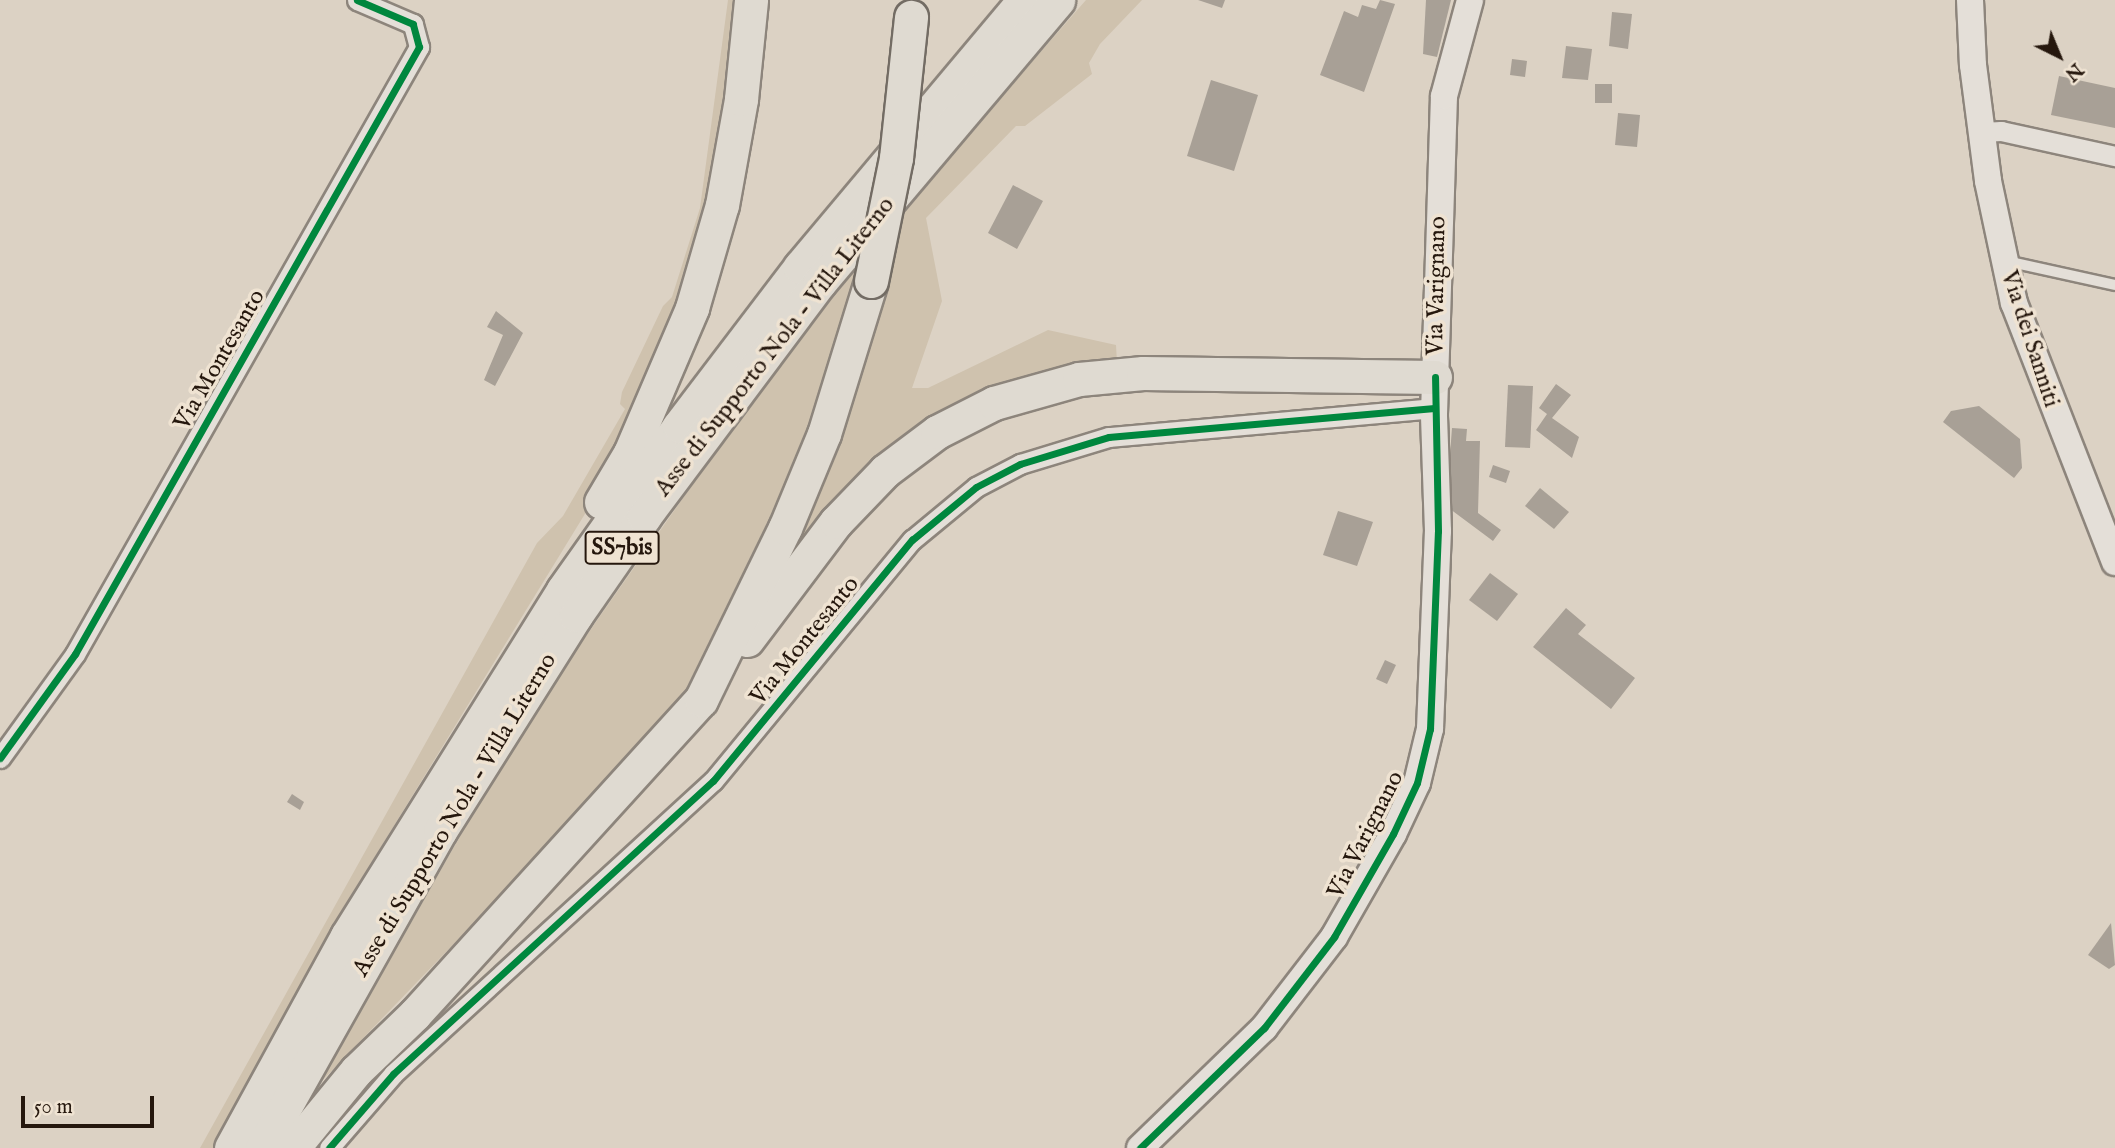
<!DOCTYPE html>
<html>
<head>
<meta charset="utf-8">
<style>
  body { margin:0 }
  #map { position:relative; width:2115px; height:1148px; overflow:hidden; background:#dcd2c4; font-family:"IM FELL English",serif }
  div>[style] { position:absolute }
  [style*='--x'] { left:calc(var(--x)*1px); top:calc(var(--y)*1px); width:calc(var(--w)*1px); rotate:calc(var(--a)*1deg) }
  .green>* { inset:0; background:#cfc2ae }
  .building>* { inset:0; background:#a8a096 }
  .roads { filter:drop-shadow(2px 0 #8d857c) drop-shadow(-2px 0 #8d857c) drop-shadow(0 2px #8d857c) drop-shadow(0 -2px #8d857c) }
  .lane>* { height:10px; margin:-5px; padding:0 5px; transform-origin:5px; border-radius:5px; background:#e4dfd8 }
  .street>* { height:19px; margin:-9.5px; padding:0 9.5px; transform-origin:9.5px; border-radius:9.5px; background:#e4dfd8 }
  .secondary>* { height:26px; margin:-13px; padding:0 13px; transform-origin:13px; border-radius:13px; background:#e4dfd8 }
  .highway>* { height:33px; margin:-16.5px; padding:0 16.5px; transform-origin:16.5px; border-radius:16.5px; background:#dfdad1 }
  .bridges { filter:drop-shadow(2px 0 #736c64) drop-shadow(-2px 0 #736c64) drop-shadow(0 2px #736c64) drop-shadow(0 -2px #736c64) }
  .highway-bridge>* { height:33px; margin:-16.5px; padding:0 16.5px; transform-origin:16.5px; border-radius:16.5px; background:#dfdad1 }
  .cycleway>* { height:7px; margin:-3.5px; padding:0 3.5px; transform-origin:3.5px; border-radius:3.5px; background:#00873e }
  span { translate:-50% -50%; white-space:nowrap; text-align:center; line-height:1.15; -webkit-text-stroke:7px #efe3d2; paint-order:stroke }
  .shield-label span { padding:2px 5px; background:#efe3d2; border:2px solid; border-radius:5px; -webkit-text-stroke-width:0 }
  .shield-label { font-size:23px; color:#25170d; font-weight:700 }
  .street-label { font-size:24px; color:#25170d }
  .north { position:absolute; left:2024px; top:21px; width:70px; height:70px; -webkit-text-stroke:5px #efe3d2; paint-order:stroke; rotate:137deg; font-size:19px; font-weight:700; line-height:28px; text-align:center; color:#25170d }
  .north::after { content:''; display:block; margin:auto; width:24px; height:32px; background:#25170d; clip-path:polygon(50% 0,100% 100%,50% 72%,0 100%) }
  .scale { position:absolute; left:21px; top:1096px; width:133px; height:32px; box-sizing:border-box; border:4px solid #25170d; border-top:0; padding-left:9px; font-size:21px; line-height:24px; white-space:nowrap; color:#25170d; -webkit-text-stroke:5px #efe3d2; paint-order:stroke }
</style>
</head>
<body>
<div id="map">
  <div class="green">
    <div style="clip-path:polygon(728px 0,744px 0,700px 255px,618px 460px,384px 842px,216px 1148px,200px 1148px,537px 543px,563px 516px,625px 409px,620px 404px,622px 392px,663px 306px,672px 297px,700px 208px)"></div>
    <div style="clip-path:polygon(1086px 0,1142px 0,1100px 44px,1089px 63px,1092px 74px,1025px 126px,1016px 126px,926px 218px,942px 301px,912px 388px,928px 388px,1048px 330px,1116px 345px,1117px 363px,1016px 388px,774px 577px,827px 473px,902px 211px)"></div>
    <div style="clip-path:polygon(861px 263px,816px 420px,726px 623px,690px 684px,619px 772px,321px 1082px,494px 776px,579px 646px,773px 370px)"></div>
  </div>
  <div class="building">
    <div style="clip-path:polygon(1198px 0,1225px 0,1222px 8px)"></div>
    <div style="clip-path:polygon(1380px 0,1395px 4px,1364px 92px,1320px 75px,1344px 11px,1358px 17px,1362px 5px,1376px 9px)"></div>
    <div style="clip-path:polygon(1426px 0,1451px 0,1437px 57px,1423px 54px)"></div>
    <div style="clip-path:polygon(1612px 12px,1632px 14px,1628px 49px,1609px 46px)"></div>
    <div style="clip-path:polygon(1566px 46px,1592px 49px,1588px 80px,1562px 78px)"></div>
    <div style="clip-path:polygon(1512px 59px,1527px 61px,1525px 77px,1510px 75px)"></div>
    <div style="clip-path:polygon(2059px 76px,2115px 88px,2115px 128px,2051px 115px)"></div>
    <div style="clip-path:polygon(1211px 80px,1258px 95px,1234px 171px,1187px 156px)"></div>
    <div style="clip-path:polygon(1595px 84px,1612px 84px,1612px 103px,1595px 103px)"></div>
    <div style="clip-path:polygon(1618px 113px,1640px 115px,1637px 147px,1615px 145px)"></div>
    <div style="clip-path:polygon(1013px 185px,1043px 201px,1017px 249px,988px 233px)"></div>
    <div style="clip-path:polygon(496px 311px,523px 333px,495px 386px,484px 380px,503px 335px,487px 327px)"></div>
    <div style="clip-path:polygon(1556px 384px,1571px 395px,1552px 418px,1579px 437px,1572px 458px,1536px 430px,1547px 414px,1539px 408px)"></div>
    <div style="clip-path:polygon(1508px 385px,1533px 386px,1530px 448px,1505px 447px)"></div>
    <div style="clip-path:polygon(1979px 406px,2020px 439px,2022px 468px,2014px 478px,1943px 422px,1951px 411px)"></div>
    <div style="clip-path:polygon(1452px 428px,1467px 429px,1466px 441px,1480px 441px,1478px 513px,1501px 530px,1493px 541px,1446px 506px)"></div>
    <div style="clip-path:polygon(1493px 465px,1510px 471px,1506px 483px,1489px 477px)"></div>
    <div style="clip-path:polygon(1540px 488px,1569px 512px,1554px 529px,1525px 506px)"></div>
    <div style="clip-path:polygon(1338px 511px,1373px 522px,1357px 566px,1323px 555px)"></div>
    <div style="clip-path:polygon(1490px 573px,1518px 594px,1497px 621px,1469px 600px)"></div>
    <div style="clip-path:polygon(1566px 608px,1586px 625px,1578px 634px,1635px 678px,1611px 709px,1533px 647px)"></div>
    <div style="clip-path:polygon(1385px 660px,1396px 665px,1387px 684px,1376px 679px)"></div>
    <div style="clip-path:polygon(292px 794px,304px 802px,300px 810px,287px 802px)"></div>
    <div style="clip-path:polygon(2111px 923px,2115px 965px,2109px 969px,2088px 955px)"></div>
  </div>
  <div class="roads">
    <div class="lane">
      <div style="--x:2006;--y:261;--w:112;--a:12.4"></div>
    </div>
    <div class="street">
      <div style="--x:1982;--y:132;--w:19;--a:-3"></div>
      <div style="--x:2001;--y:131;--w:117;--a:12.4"></div>
      <div style="--x:0;--y:758;--w:128;--a:-54.2"></div>
      <div style="--x:75;--y:654;--w:698;--a:-60.46"></div>
      <div style="--x:419;--y:47;--w:24;--a:-105"></div>
      <div style="--x:413;--y:24;--w:61;--a:-156.8"></div>
      <div style="--x:329;--y:1148;--w:98;--a:-49.1"></div>
      <div style="--x:393;--y:1074;--w:434;--a:-42.5"></div>
      <div style="--x:713;--y:781;--w:313;--a:-50.5"></div>
      <div style="--x:912;--y:540;--w:83;--a:-39.6"></div>
      <div style="--x:976;--y:487;--w:50;--a:-27.6"></div>
      <div style="--x:1020;--y:464;--w:93;--a:-16.9"></div>
      <div style="--x:1109;--y:437;--w:326;--a:-5.1"></div>
    </div>
    <div class="secondary">
      <div style="--x:1970;--y:0;--w:65;--a:87.4"></div>
      <div style="--x:1973;--y:65;--w:117;--a:82.6"></div>
      <div style="--x:1988;--y:181;--w:125;--a:78"></div>
      <div style="--x:2014;--y:303;--w:278;--a:68.7"></div>
      <div style="--x:1140;--y:1148;--w:173;--a:-44.1"></div>
      <div style="--x:1264;--y:1028;--w:115;--a:-52.4"></div>
      <div style="--x:1334;--y:937;--w:119;--a:-60.2"></div>
      <div style="--x:1393;--y:834;--w:56;--a:-64.8"></div>
      <div style="--x:1417;--y:783;--w:56;--a:-76.5"></div>
      <div style="--x:1430;--y:729;--w:198;--a:-87.7"></div>
      <div style="--x:1438;--y:531;--w:117;--a:-92"></div>
      <div style="--x:1434;--y:414;--w:318;--a:-88.2"></div>
      <div style="--x:1444;--y:96;--w:99;--a:-74.8"></div>
    </div>
    <div class="highway">
      <div style="--x:601;--y:502;--w:57;--a:-59.4"></div>
      <div style="--x:630;--y:453;--w:158;--a:-66.8"></div>
      <div style="--x:692;--y:308;--w:107;--a:-73.8"></div>
      <div style="--x:722;--y:205;--w:108;--a:-79.8"></div>
      <div style="--x:741;--y:99;--w:100;--a:-84.2"></div>
      <div style="--x:747;--y:640;--w:148;--a:-53"></div>
      <div style="--x:836;--y:522;--w:71;--a:-46.1"></div>
      <div style="--x:885;--y:471;--w:65;--a:-36.9"></div>
      <div style="--x:937;--y:432;--w:64;--a:-27"></div>
      <div style="--x:994;--y:403;--w:88;--a:-15.8"></div>
      <div style="--x:1079;--y:379;--w:64;--a:-5.4"></div>
      <div style="--x:1143;--y:373;--w:292;--a:0.8"></div>
      <div style="--x:231;--y:1148;--w:242;--a:-61.3"></div>
      <div style="--x:347;--y:936;--w:408;--a:-58"></div>
      <div style="--x:563;--y:590;--w:201;--a:-54.7"></div>
      <div style="--x:679;--y:426;--w:200;--a:-52.7"></div>
      <div style="--x:800;--y:267;--w:349;--a:-50"></div>
      <div style="--x:262;--y:1148;--w:364;--a:-60.7"></div>
      <div style="--x:440;--y:831;--w:255;--a:-57.8"></div>
      <div style="--x:576;--y:615;--w:119;--a:-55.2"></div>
      <div style="--x:644;--y:517;--w:294;--a:-53.2"></div>
      <div style="--x:820;--y:282;--w:369;--a:-49.8"></div>
      <div style="--x:293;--y:1148;--w:99;--a:-50.7"></div>
      <div style="--x:356;--y:1071;--w:82;--a:-44"></div>
      <div style="--x:415;--y:1014;--w:425;--a:-47.7"></div>
      <div style="--x:701;--y:700;--w:191;--a:-64"></div>
      <div style="--x:785;--y:528;--w:102;--a:-67.5"></div>
      <div style="--x:824;--y:434;--w:160;--a:-72.9"></div>
    </div>
  </div>
  <div class="bridges">
    <div class="highway-bridge">
      <div style="--x:871;--y:281;--w:126;--a:-78.5"></div>
      <div style="--x:896;--y:158;--w:142;--a:-83.9"></div>
    </div>
  </div>
  <div class="cycleway">
    <div style="--x:0;--y:758;--w:128;--a:-54.2"></div>
    <div style="--x:75;--y:654;--w:698;--a:-60.46"></div>
    <div style="--x:419;--y:47;--w:24;--a:-105"></div>
    <div style="--x:413;--y:24;--w:61;--a:-156.8"></div>
    <div style="--x:329;--y:1148;--w:98;--a:-49.1"></div>
    <div style="--x:393;--y:1074;--w:434;--a:-42.5"></div>
    <div style="--x:713;--y:781;--w:313;--a:-50.5"></div>
    <div style="--x:912;--y:540;--w:83;--a:-39.6"></div>
    <div style="--x:976;--y:487;--w:50;--a:-27.6"></div>
    <div style="--x:1020;--y:464;--w:93;--a:-16.9"></div>
    <div style="--x:1109;--y:437;--w:326;--a:-5.1"></div>
    <div style="--x:1140;--y:1148;--w:173;--a:-44.1"></div>
    <div style="--x:1264;--y:1028;--w:115;--a:-52.4"></div>
    <div style="--x:1334;--y:937;--w:119;--a:-60.2"></div>
    <div style="--x:1393;--y:834;--w:56;--a:-64.8"></div>
    <div style="--x:1417;--y:783;--w:56;--a:-76.5"></div>
    <div style="--x:1430;--y:729;--w:198;--a:-87.7"></div>
    <div style="--x:1438;--y:531;--w:154;--a:-91.1"></div>
  </div>
  <div class="shield-label">
    <span style="left:622px;top:548px">SS7bis</span>
  </div>
  <div class="street-label">
    <span style="left:1437px;top:286px;rotate:-89deg">Via Varignano</span>
    <span style="left:2030px;top:339px;rotate:72deg">Via dei Sanniti</span>
    <span style="left:775px;top:347px;rotate:-52deg">Asse di Supporto Nola - Villa Literno</span>
    <span style="left:220px;top:360px;rotate:-60deg">Via Montesanto</span>
    <span style="left:805px;top:641px;rotate:-51deg">Via Montesanto</span>
    <span style="left:455px;top:815px;rotate:-59deg">Asse di Supporto Nola - Villa Literno</span>
    <span style="left:1366px;top:835px;rotate:-63deg">Via Varignano</span>
  </div>
  <div class="north">N</div>
  <div class="scale">50 m</div>
</div>
</body>
</html>
